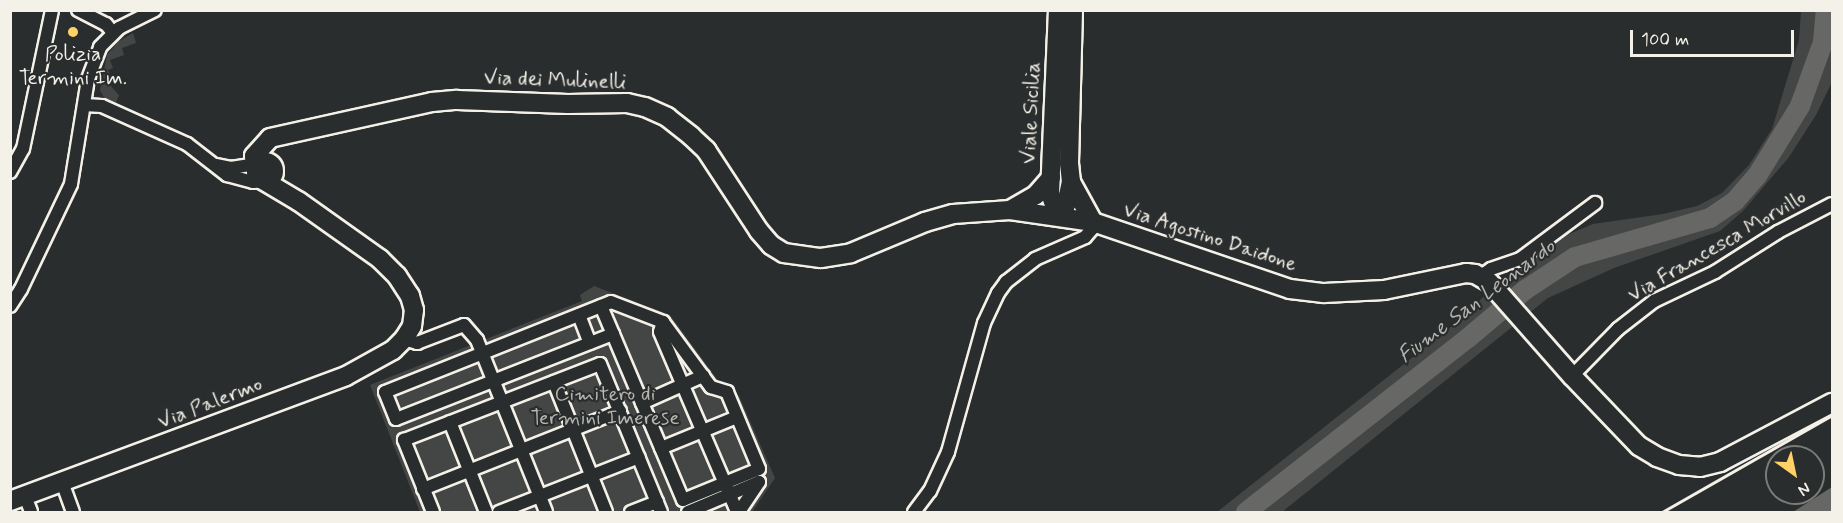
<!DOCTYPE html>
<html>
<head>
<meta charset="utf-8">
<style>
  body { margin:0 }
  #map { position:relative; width:1843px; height:523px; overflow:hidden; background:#2a2d2e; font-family:Mynerve,sans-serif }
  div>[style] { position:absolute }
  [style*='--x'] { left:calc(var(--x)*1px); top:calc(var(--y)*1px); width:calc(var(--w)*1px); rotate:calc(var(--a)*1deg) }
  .green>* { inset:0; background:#444645 }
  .water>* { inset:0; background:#676866 }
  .river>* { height:20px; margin:-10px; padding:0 10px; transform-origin:10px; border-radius:10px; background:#676866 }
  .roads { filter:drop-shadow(2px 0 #f4f1e8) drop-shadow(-2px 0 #f4f1e8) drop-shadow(0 2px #f4f1e8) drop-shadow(0 -2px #f4f1e8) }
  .street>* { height:12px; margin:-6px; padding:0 6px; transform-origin:6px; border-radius:6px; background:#2a2d2e }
  .secondary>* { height:18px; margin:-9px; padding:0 9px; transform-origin:9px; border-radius:9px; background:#2a2d2e }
  .secondary>.ring { margin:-9px; padding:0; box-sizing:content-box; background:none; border:18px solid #2a2d2e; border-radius:50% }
  .rail>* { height:3px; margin:-1.5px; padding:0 1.5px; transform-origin:1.5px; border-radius:1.5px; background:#f4f1e8 }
  .dots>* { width:16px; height:16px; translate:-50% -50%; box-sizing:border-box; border:3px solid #2a2d2e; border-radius:50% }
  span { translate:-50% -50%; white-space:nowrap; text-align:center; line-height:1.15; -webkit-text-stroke:4.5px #2a2d2e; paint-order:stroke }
  .poi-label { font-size:21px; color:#f4f1e8 }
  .street-label { font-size:21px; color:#f4f1e8 }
  .park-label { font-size:21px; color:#b6b5af }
  .water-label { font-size:22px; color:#b5b3ae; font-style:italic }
  .frame { position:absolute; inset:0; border:12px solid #f4f1e8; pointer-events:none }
  .north { position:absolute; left:1765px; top:445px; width:60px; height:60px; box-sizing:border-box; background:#2a2d2e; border:2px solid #7b7b78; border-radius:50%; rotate:147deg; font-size:16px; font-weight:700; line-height:24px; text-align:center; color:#f4f1e8 }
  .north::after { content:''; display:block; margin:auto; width:21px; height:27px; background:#ffd166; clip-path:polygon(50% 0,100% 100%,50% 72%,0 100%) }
  .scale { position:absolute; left:1630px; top:30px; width:164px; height:27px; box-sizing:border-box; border:3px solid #f4f1e8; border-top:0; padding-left:8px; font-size:18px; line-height:21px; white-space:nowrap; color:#f4f1e8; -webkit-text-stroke:4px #2a2d2e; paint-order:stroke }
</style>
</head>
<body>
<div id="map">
  <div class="green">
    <div style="clip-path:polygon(1801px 11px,1832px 11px,1832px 82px,1816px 115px,1789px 157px,1743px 211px,1720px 231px,1614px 268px,1548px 298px,1282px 512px,1217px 512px,1466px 315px,1483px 297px,1567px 235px,1593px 224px,1663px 214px,1697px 206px,1722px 193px,1749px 165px,1772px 129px,1799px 40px)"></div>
    <div style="clip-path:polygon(133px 33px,136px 43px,122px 48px,124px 55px,110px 60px,113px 68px,108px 70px,113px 81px,109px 84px,119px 95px,115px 105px,104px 98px,100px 90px,107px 55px,119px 41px)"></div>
    <div style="clip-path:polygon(594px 286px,670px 315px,720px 383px,739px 396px,775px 478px,752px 512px,420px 512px,370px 385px,582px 301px,580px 295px)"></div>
  </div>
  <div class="water">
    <div style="clip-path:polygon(1832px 487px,1832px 512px,1793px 512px)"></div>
  </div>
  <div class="river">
    <div style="--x:1246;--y:512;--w:282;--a:-38.1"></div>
    <div style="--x:1468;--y:338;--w:75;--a:-40.1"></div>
    <div style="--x:1525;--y:290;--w:60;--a:-33.4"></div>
    <div style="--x:1575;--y:257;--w:141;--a:-16.1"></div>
    <div style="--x:1710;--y:218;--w:30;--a:-34"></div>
    <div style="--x:1735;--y:201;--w:33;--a:-49"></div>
    <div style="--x:1757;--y:176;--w:82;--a:-58.4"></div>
    <div style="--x:1800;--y:106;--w:68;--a:-70.2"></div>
    <div style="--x:1823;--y:42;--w:32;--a:-85"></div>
  </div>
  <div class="roads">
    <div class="street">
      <div style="--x:78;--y:10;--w:31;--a:27"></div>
      <div style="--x:106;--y:24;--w:11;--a:52"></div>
      <div style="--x:84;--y:105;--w:18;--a:3"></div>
      <div style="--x:102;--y:106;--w:93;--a:24.1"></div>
      <div style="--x:187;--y:144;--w:51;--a:37.8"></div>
      <div style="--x:227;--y:175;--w:27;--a:15"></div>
      <div style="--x:253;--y:182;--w:13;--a:-4"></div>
      <div style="--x:217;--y:165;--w:14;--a:12"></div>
      <div style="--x:231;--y:168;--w:31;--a:-9"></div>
      <div style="--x:10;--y:172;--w:26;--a:-61"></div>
      <div style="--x:23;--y:149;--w:142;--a:-78.2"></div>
      <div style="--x:1481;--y:276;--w:12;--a:-35"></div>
      <div style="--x:1491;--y:269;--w:31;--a:-19"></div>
      <div style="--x:1520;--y:259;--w:94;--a:-36.7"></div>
      <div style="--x:611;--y:302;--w:56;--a:21"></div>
      <div style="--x:663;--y:322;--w:81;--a:53.6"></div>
      <div style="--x:711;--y:387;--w:17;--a:17"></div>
      <div style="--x:727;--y:392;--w:83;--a:67.4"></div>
      <div style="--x:759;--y:469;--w:82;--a:157.8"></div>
      <div style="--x:683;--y:500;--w:180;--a:-112.9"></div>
      <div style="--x:613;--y:334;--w:233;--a:158.6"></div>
      <div style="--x:396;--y:419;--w:29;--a:-112"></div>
      <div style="--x:385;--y:392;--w:243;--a:-21.7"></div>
      <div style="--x:10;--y:306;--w:20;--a:-57"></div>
      <div style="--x:21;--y:289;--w:116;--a:-64.5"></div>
      <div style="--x:71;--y:184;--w:106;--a:-80.8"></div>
      <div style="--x:88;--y:79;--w:34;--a:-69"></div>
      <div style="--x:100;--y:47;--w:27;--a:-45"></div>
      <div style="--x:119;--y:28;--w:40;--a:-26.6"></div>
      <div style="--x:601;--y:306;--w:30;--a:67"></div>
      <div style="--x:579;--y:315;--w:30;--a:69"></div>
      <div style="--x:663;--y:322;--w:10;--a:107"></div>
      <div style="--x:660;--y:332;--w:196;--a:66.8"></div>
      <div style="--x:404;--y:339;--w:14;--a:17"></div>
      <div style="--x:417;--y:343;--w:50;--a:-21"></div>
      <div style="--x:464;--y:325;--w:20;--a:49"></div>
      <div style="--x:477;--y:340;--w:185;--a:68.1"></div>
      <div style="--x:1572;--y:376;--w:66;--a:-45.6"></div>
      <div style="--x:1618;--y:329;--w:46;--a:-37.9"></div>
      <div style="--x:1654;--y:301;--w:68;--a:-25.4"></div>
      <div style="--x:1715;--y:272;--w:75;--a:-32.4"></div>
      <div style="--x:1778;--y:232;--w:61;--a:-27.4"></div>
      <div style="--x:554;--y:382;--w:140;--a:68.2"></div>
      <div style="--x:642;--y:403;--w:67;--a:-23.9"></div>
      <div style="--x:450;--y:422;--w:97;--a:68.2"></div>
      <div style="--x:661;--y:448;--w:82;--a:-22.2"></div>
      <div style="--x:62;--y:482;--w:32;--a:70"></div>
      <div style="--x:423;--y:489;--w:212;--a:-21.6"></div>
      <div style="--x:25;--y:496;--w:17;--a:69"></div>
      <div style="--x:433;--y:512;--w:78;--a:-111.9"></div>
      <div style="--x:404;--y:440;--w:210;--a:-21.2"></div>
      <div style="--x:600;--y:364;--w:160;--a:67.6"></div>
      <div style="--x:499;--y:512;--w:150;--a:-21.4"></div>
      <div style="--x:631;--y:512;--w:28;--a:-21"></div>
      <div style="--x:688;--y:512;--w:77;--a:-22.9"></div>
      <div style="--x:759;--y:482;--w:36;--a:124"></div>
      <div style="--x:914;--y:512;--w:26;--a:-53"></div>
      <div style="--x:930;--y:491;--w:43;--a:-65.2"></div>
      <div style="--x:948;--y:452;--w:134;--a:-74.4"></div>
      <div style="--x:984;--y:323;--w:33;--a:-65"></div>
      <div style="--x:998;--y:293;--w:14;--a:-54"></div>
      <div style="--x:1006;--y:282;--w:37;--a:-38"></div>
      <div style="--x:1035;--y:259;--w:55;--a:-23.7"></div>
      <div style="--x:1085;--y:237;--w:11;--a:-49"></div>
      <div style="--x:1092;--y:229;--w:7;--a:-82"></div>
    </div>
    <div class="secondary">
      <div style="--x:1058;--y:10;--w:183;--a:92.5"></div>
      <div style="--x:1050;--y:193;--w:24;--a:71"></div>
      <div class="ring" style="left:256px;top:162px;width:0;height:0"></div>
      <div style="--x:256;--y:172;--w:16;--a:-97"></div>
      <div style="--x:254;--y:156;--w:24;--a:-48"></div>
      <div style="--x:270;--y:138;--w:166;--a:-12.5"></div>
      <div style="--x:432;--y:102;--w:25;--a:-5"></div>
      <div style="--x:457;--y:100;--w:111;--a:2.1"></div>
      <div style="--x:568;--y:104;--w:59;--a:-1"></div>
      <div style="--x:627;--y:103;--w:18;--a:13"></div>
      <div style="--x:645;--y:107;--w:24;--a:24"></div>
      <div style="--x:667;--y:117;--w:31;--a:38"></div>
      <div style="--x:691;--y:136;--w:21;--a:43"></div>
      <div style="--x:706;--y:150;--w:97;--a:56.8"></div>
      <div style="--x:759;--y:231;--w:18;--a:49"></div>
      <div style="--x:771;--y:245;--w:15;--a:32"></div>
      <div style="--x:784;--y:253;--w:37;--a:8"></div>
      <div style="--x:821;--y:258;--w:30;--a:-9"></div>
      <div style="--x:851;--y:253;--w:80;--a:-22.7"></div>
      <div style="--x:925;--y:222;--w:29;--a:-16"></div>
      <div style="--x:953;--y:214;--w:57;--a:-4"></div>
      <div style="--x:1010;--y:210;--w:84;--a:8.2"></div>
      <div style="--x:1093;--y:222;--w:208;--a:18.8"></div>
      <div style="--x:1290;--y:289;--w:34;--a:7"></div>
      <div style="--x:1324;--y:293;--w:60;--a:-2.9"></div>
      <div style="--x:1384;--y:290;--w:84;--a:-11.7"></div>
      <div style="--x:1466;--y:273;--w:9;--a:6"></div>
      <div style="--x:1475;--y:274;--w:16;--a:30"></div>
      <div style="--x:1489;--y:282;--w:125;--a:48.6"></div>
      <div style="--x:1572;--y:376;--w:97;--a:46.3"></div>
      <div style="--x:1639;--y:446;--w:21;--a:31"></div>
      <div style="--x:1657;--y:457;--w:23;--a:20"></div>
      <div style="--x:1679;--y:465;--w:21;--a:5"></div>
      <div style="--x:1700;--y:467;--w:21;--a:-14"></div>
      <div style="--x:1720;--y:462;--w:127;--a:-27.8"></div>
      <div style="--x:1071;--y:182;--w:46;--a:61.2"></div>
      <div style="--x:1010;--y:210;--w:30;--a:-30"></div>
      <div style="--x:1036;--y:195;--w:23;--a:-49"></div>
      <div style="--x:1058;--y:216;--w:14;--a:-54"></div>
      <div style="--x:1066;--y:205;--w:24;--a:-78"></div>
      <div style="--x:1071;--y:182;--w:19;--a:-96"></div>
      <div style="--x:1069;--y:163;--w:153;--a:-88.5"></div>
      <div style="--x:10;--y:501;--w:358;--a:-20.4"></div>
      <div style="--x:346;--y:376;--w:54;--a:-29"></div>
      <div style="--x:393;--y:350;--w:16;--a:-45"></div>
      <div style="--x:404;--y:339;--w:15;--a:-58"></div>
      <div style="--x:412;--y:326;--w:16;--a:-83"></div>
      <div style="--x:414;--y:310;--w:15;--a:-106"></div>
      <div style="--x:410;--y:296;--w:24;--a:-123"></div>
      <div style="--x:397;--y:276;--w:24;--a:-135"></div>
      <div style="--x:380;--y:259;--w:100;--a:-144.7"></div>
      <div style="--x:298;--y:201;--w:43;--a:-149.3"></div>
    </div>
  </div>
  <div class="rail">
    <div style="--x:1662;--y:512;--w:196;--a:-29.7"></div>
  </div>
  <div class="dots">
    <div style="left:73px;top:32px;background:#ffd166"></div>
  </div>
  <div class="poi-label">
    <span style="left:73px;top:66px">Polizia<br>Termini Im.</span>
  </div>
  <div class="street-label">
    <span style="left:555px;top:80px;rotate:2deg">Via dei Mulinelli</span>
    <span style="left:1031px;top:113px;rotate:-87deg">Viale Sicilia</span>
    <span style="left:1210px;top:237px;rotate:18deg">Via Agostino Daidone</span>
    <span style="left:1717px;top:246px;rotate:-30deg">Via Francesca Morvillo</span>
    <span style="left:210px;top:403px;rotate:-21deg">Via Palermo</span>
  </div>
  <div class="park-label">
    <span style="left:605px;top:406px">Cimitero di<br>Termini Imerese</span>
  </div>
  <div class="water-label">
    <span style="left:1477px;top:302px;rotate:-37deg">Fiume San Leonardo</span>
  </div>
  <div class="frame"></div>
  <div class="north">N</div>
  <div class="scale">100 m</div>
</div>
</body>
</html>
